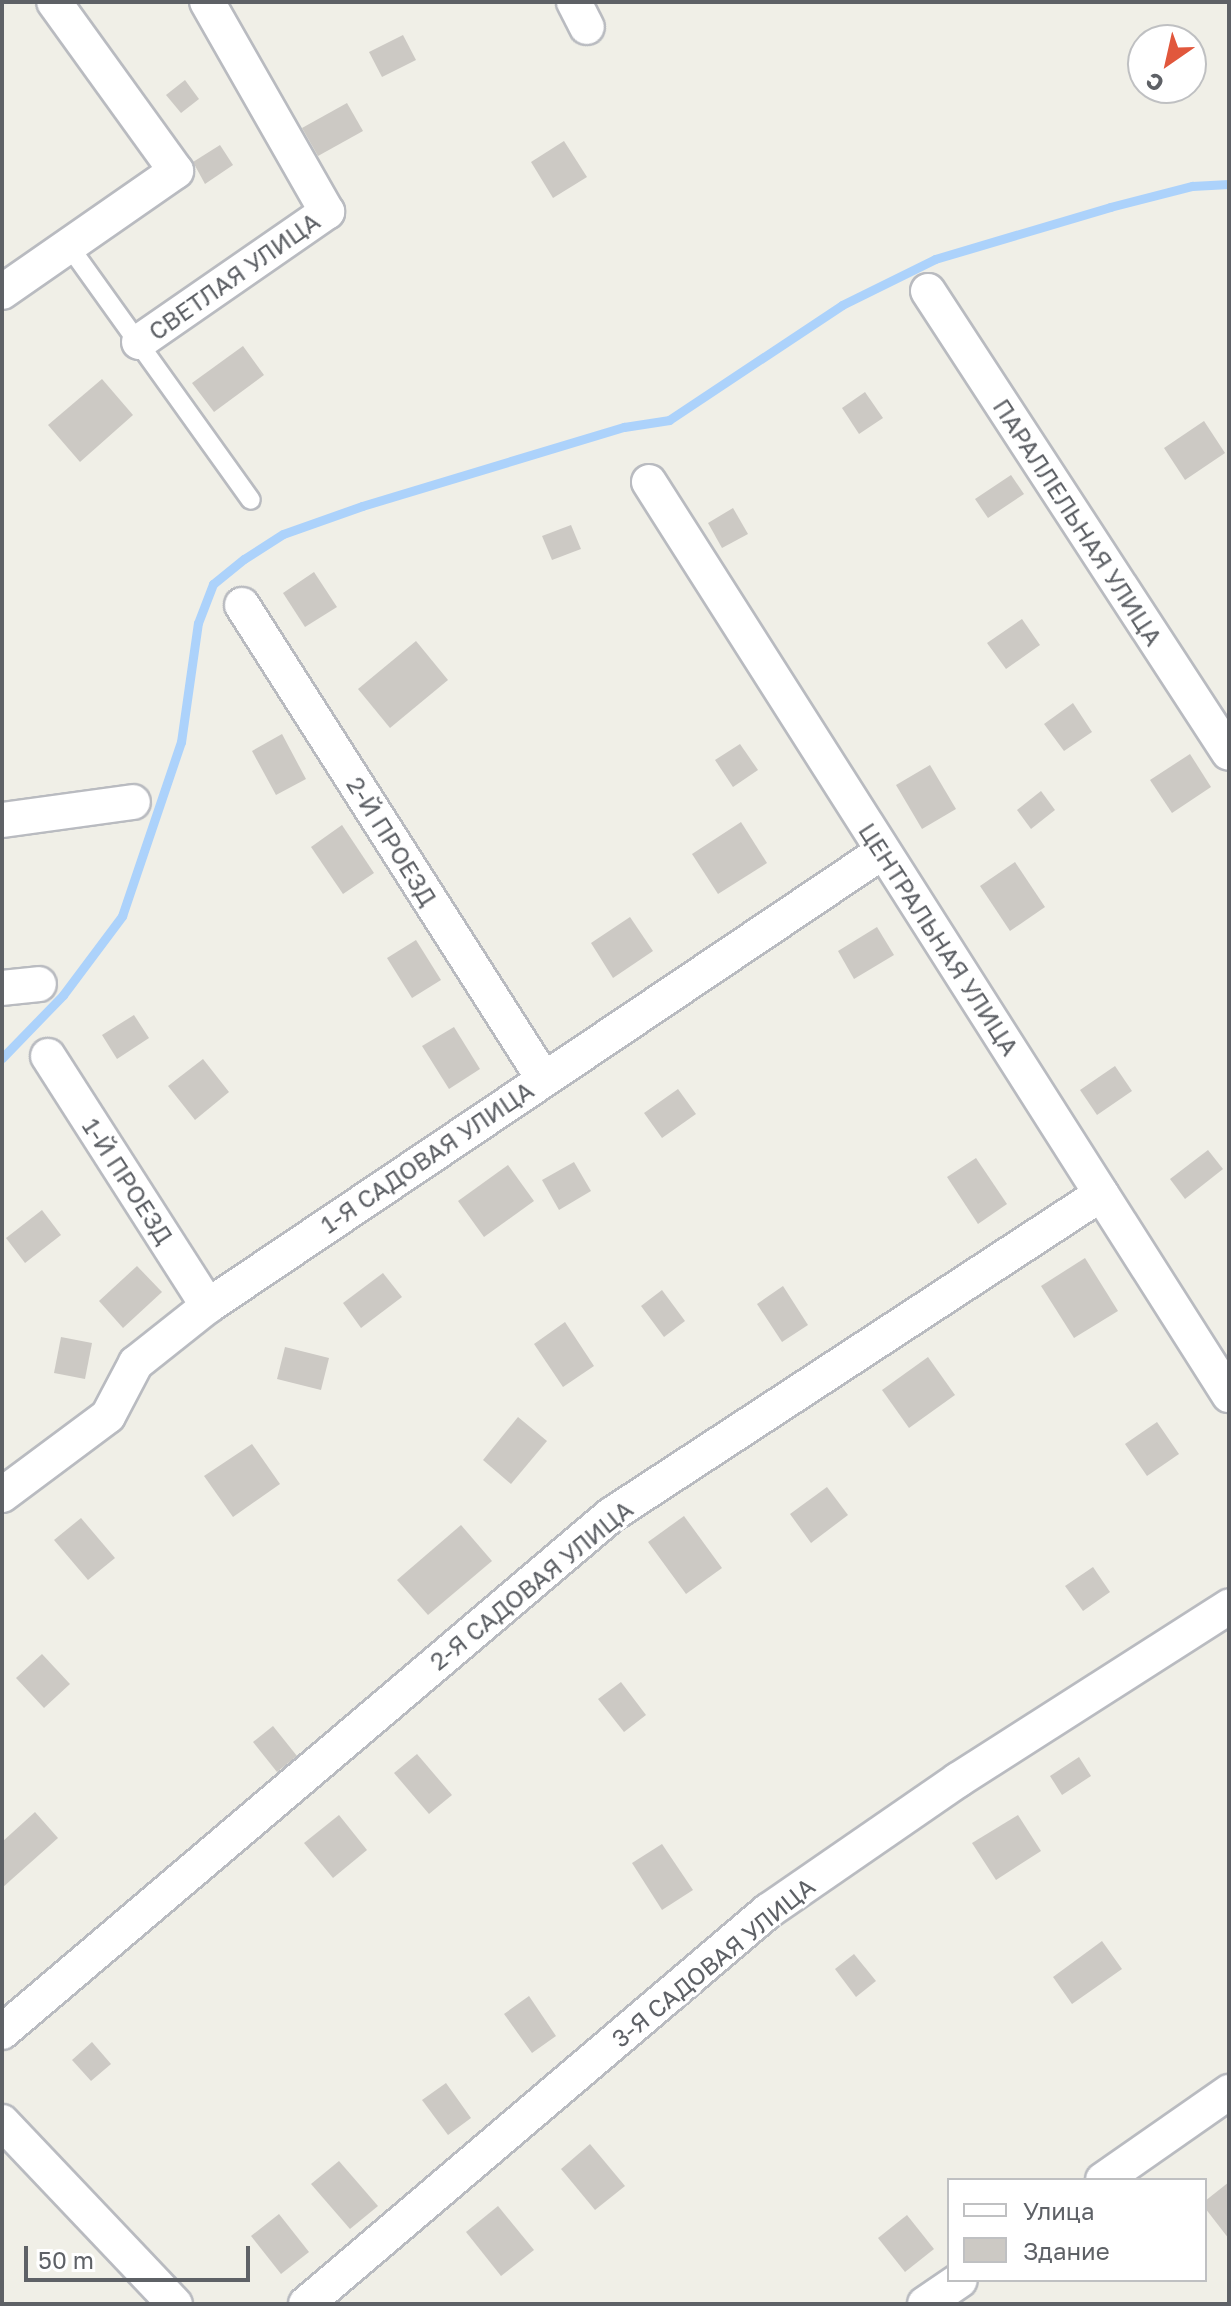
<!DOCTYPE html>
<html>
<head>
<meta charset="utf-8">
<style>
  body { margin:0 }
  #map { position:relative; width:1231px; height:2306px; overflow:hidden; background:#f0efe7; font-family:"Golos Text",sans-serif }
  div>[style] { position:absolute }
  [style*='--x'] { left:calc(var(--x)*1px); top:calc(var(--y)*1px); width:calc(var(--w)*1px); rotate:calc(var(--a)*1deg) }
  .stream>* { height:9px; margin:-4.5px; padding:0 4.5px; transform-origin:4.5px; border-radius:4.5px; background:#acd2fb }
  .building>* { inset:0; background:#ccc9c4 }
  .roads { filter:drop-shadow(2px 0 #b9bbc0) drop-shadow(-2px 0 #b9bbc0) drop-shadow(0 2px #b9bbc0) drop-shadow(0 -2px #b9bbc0) }
  .service>* { height:18px; margin:-9px; padding:0 9px; transform-origin:9px; border-radius:9px; background:#fff }
  .minor>* { height:34px; margin:-17px; padding:0 17px; transform-origin:17px; border-radius:17px; background:#fff }
  span { translate:-50% -50%; white-space:nowrap; text-align:center; line-height:1.15; -webkit-text-stroke:6px #fff; paint-order:stroke }
  .street-label { font-size:24px; color:#5e6166 }
  .frame { position:absolute; inset:0; border:4px solid #5e6166; pointer-events:none }
  .legend { position:absolute; left:947px; top:2178px; width:260px; height:104px; box-sizing:border-box; background:#fff; border:2px solid #bfc0c2; margin:0; padding:10px 14px; list-style:none; font-size:24px; color:#5e6166 }
  .legend li { display:flex; align-items:center; gap:16px; height:40px }
  .legend b { width:40px; border:2px solid #bfc0c2 }
  .north { position:absolute; left:1127px; top:24px; width:80px; height:80px; box-sizing:border-box; background:#fff; border:2px solid #bfc0c2; border-radius:50%; rotate:214deg; font-size:22px; font-weight:700; line-height:32px; text-align:center; color:#5e6166 }
  .north::after { content:''; display:block; margin:auto; width:28px; height:36px; background:#e1573c; clip-path:polygon(50% 0,100% 100%,50% 72%,0 100%) }
  .scale { position:absolute; left:24px; top:2246px; width:226px; height:36px; box-sizing:border-box; border:4px solid #5e6166; border-top:0; padding-left:10px; font-size:24px; line-height:28px; white-space:nowrap; color:#5e6166; -webkit-text-stroke:6px #fff; paint-order:stroke }
</style>
</head>
<body>
<div id="map">
  <div class="stream">
    <div style="--x:2;--y:1058;--w:88;--a:-45.9"></div>
    <div style="--x:63;--y:995;--w:99;--a:-53.2"></div>
    <div style="--x:122;--y:916;--w:184;--a:-71.3"></div>
    <div style="--x:181;--y:742;--w:120;--a:-81.9"></div>
    <div style="--x:198;--y:623;--w:42;--a:-69"></div>
    <div style="--x:213;--y:584;--w:40;--a:-39"></div>
    <div style="--x:244;--y:559;--w:46;--a:-32.7"></div>
    <div style="--x:283;--y:534;--w:84;--a:-19.5"></div>
    <div style="--x:362;--y:506;--w:274;--a:-16.8"></div>
    <div style="--x:624;--y:427;--w:46;--a:-8.8"></div>
    <div style="--x:669;--y:420;--w:208;--a:-33.6"></div>
    <div style="--x:842;--y:305;--w:104;--a:-26.3"></div>
    <div style="--x:935;--y:259;--w:183;--a:-16.5"></div>
    <div style="--x:1110;--y:207;--w:85;--a:-14.4"></div>
    <div style="--x:1192;--y:186;--w:37;--a:-3"></div>
  </div>
  <div class="building">
    <div style="clip-path:polygon(403px 35px,416px 60px,382px 77px,369px 52px)"></div>
    <div style="clip-path:polygon(185px 80px,199px 99px,181px 113px,166px 95px)"></div>
    <div style="clip-path:polygon(347px 103px,363px 131px,318px 156px,302px 128px)"></div>
    <div style="clip-path:polygon(564px 141px,587px 177px,553px 198px,531px 162px)"></div>
    <div style="clip-path:polygon(220px 145px,233px 165px,205px 184px,193px 162px)"></div>
    <div style="clip-path:polygon(243px 346px,264px 375px,214px 412px,192px 383px)"></div>
    <div style="clip-path:polygon(102px 379px,133px 415px,80px 462px,48px 425px)"></div>
    <div style="clip-path:polygon(865px 392px,883px 418px,859px 434px,842px 408px)"></div>
    <div style="clip-path:polygon(1204px 421px,1225px 453px,1185px 480px,1164px 448px)"></div>
    <div style="clip-path:polygon(1011px 475px,1024px 494px,988px 518px,975px 499px)"></div>
    <div style="clip-path:polygon(733px 508px,748px 534px,722px 548px,708px 523px)"></div>
    <div style="clip-path:polygon(571px 525px,581px 549px,552px 560px,542px 536px)"></div>
    <div style="clip-path:polygon(314px 572px,337px 607px,305px 627px,283px 593px)"></div>
    <div style="clip-path:polygon(1022px 619px,1040px 645px,1006px 669px,987px 643px)"></div>
    <div style="clip-path:polygon(416px 641px,448px 680px,390px 728px,358px 689px)"></div>
    <div style="clip-path:polygon(1073px 703px,1092px 732px,1064px 751px,1044px 724px)"></div>
    <div style="clip-path:polygon(282px 734px,306px 779px,276px 795px,252px 751px)"></div>
    <div style="clip-path:polygon(740px 744px,758px 770px,733px 787px,715px 760px)"></div>
    <div style="clip-path:polygon(1190px 754px,1211px 787px,1172px 813px,1150px 780px)"></div>
    <div style="clip-path:polygon(930px 765px,956px 809px,922px 829px,896px 785px)"></div>
    <div style="clip-path:polygon(1041px 791px,1055px 810px,1031px 829px,1017px 810px)"></div>
    <div style="clip-path:polygon(741px 822px,767px 863px,718px 894px,692px 854px)"></div>
    <div style="clip-path:polygon(342px 825px,374px 873px,343px 894px,311px 847px)"></div>
    <div style="clip-path:polygon(1015px 862px,1045px 907px,1010px 931px,980px 886px)"></div>
    <div style="clip-path:polygon(630px 917px,653px 951px,613px 978px,591px 943px)"></div>
    <div style="clip-path:polygon(877px 927px,894px 955px,854px 979px,838px 951px)"></div>
    <div style="clip-path:polygon(416px 940px,441px 980px,412px 998px,387px 958px)"></div>
    <div style="clip-path:polygon(134px 1015px,149px 1038px,117px 1059px,102px 1035px)"></div>
    <div style="clip-path:polygon(454px 1027px,480px 1069px,449px 1089px,422px 1046px)"></div>
    <div style="clip-path:polygon(203px 1059px,229px 1092px,195px 1120px,168px 1086px)"></div>
    <div style="clip-path:polygon(1115px 1066px,1132px 1091px,1097px 1115px,1080px 1090px)"></div>
    <div style="clip-path:polygon(678px 1089px,696px 1114px,662px 1138px,644px 1113px)"></div>
    <div style="clip-path:polygon(1208px 1150px,1223px 1169px,1185px 1199px,1170px 1179px)"></div>
    <div style="clip-path:polygon(976px 1158px,1007px 1204px,978px 1224px,947px 1177px)"></div>
    <div style="clip-path:polygon(574px 1162px,591px 1191px,559px 1210px,542px 1180px)"></div>
    <div style="clip-path:polygon(508px 1165px,534px 1201px,484px 1237px,458px 1201px)"></div>
    <div style="clip-path:polygon(42px 1210px,61px 1235px,25px 1263px,6px 1238px)"></div>
    <div style="clip-path:polygon(1085px 1258px,1118px 1311px,1074px 1338px,1041px 1286px)"></div>
    <div style="clip-path:polygon(137px 1266px,162px 1292px,123px 1328px,99px 1301px)"></div>
    <div style="clip-path:polygon(383px 1273px,402px 1297px,361px 1328px,343px 1303px)"></div>
    <div style="clip-path:polygon(783px 1286px,808px 1325px,782px 1342px,757px 1304px)"></div>
    <div style="clip-path:polygon(662px 1290px,685px 1321px,664px 1337px,641px 1306px)"></div>
    <div style="clip-path:polygon(565px 1322px,594px 1366px,563px 1387px,534px 1344px)"></div>
    <div style="clip-path:polygon(61px 1337px,92px 1343px,85px 1379px,54px 1373px)"></div>
    <div style="clip-path:polygon(285px 1347px,329px 1358px,321px 1390px,277px 1379px)"></div>
    <div style="clip-path:polygon(928px 1357px,955px 1395px,909px 1428px,882px 1390px)"></div>
    <div style="clip-path:polygon(518px 1417px,547px 1441px,511px 1484px,483px 1460px)"></div>
    <div style="clip-path:polygon(1157px 1422px,1179px 1454px,1147px 1476px,1125px 1444px)"></div>
    <div style="clip-path:polygon(252px 1444px,280px 1484px,233px 1517px,204px 1476px)"></div>
    <div style="clip-path:polygon(827px 1487px,848px 1515px,811px 1543px,790px 1514px)"></div>
    <div style="clip-path:polygon(684px 1516px,722px 1568px,686px 1594px,648px 1542px)"></div>
    <div style="clip-path:polygon(81px 1518px,115px 1558px,88px 1580px,54px 1540px)"></div>
    <div style="clip-path:polygon(461px 1525px,492px 1561px,428px 1615px,397px 1580px)"></div>
    <div style="clip-path:polygon(1093px 1567px,1110px 1592px,1083px 1611px,1065px 1586px)"></div>
    <div style="clip-path:polygon(42px 1654px,70px 1684px,44px 1708px,16px 1678px)"></div>
    <div style="clip-path:polygon(621px 1682px,646px 1715px,624px 1732px,598px 1699px)"></div>
    <div style="clip-path:polygon(273px 1726px,297px 1756px,277px 1772px,253px 1742px)"></div>
    <div style="clip-path:polygon(417px 1754px,452px 1795px,429px 1814px,394px 1773px)"></div>
    <div style="clip-path:polygon(1079px 1757px,1091px 1776px,1062px 1795px,1050px 1776px)"></div>
    <div style="clip-path:polygon(35px 1812px,58px 1838px,2px 1888px,2px 1842px)"></div>
    <div style="clip-path:polygon(339px 1815px,367px 1850px,333px 1878px,304px 1843px)"></div>
    <div style="clip-path:polygon(1018px 1815px,1041px 1851px,996px 1880px,972px 1843px)"></div>
    <div style="clip-path:polygon(662px 1844px,693px 1890px,662px 1910px,632px 1863px)"></div>
    <div style="clip-path:polygon(1102px 1941px,1122px 1969px,1072px 2004px,1053px 1977px)"></div>
    <div style="clip-path:polygon(854px 1954px,876px 1981px,856px 1997px,835px 1969px)"></div>
    <div style="clip-path:polygon(529px 1996px,556px 2036px,532px 2053px,504px 2014px)"></div>
    <div style="clip-path:polygon(92px 2042px,111px 2064px,91px 2081px,72px 2060px)"></div>
    <div style="clip-path:polygon(446px 2083px,471px 2118px,448px 2135px,422px 2100px)"></div>
    <div style="clip-path:polygon(590px 2144px,625px 2186px,595px 2210px,561px 2169px)"></div>
    <div style="clip-path:polygon(339px 2161px,378px 2206px,350px 2229px,311px 2184px)"></div>
    <div style="clip-path:polygon(1229px 2182px,1229px 2239px,1205px 2208px,1205px 2201px)"></div>
    <div style="clip-path:polygon(498px 2206px,534px 2250px,501px 2276px,466px 2232px)"></div>
    <div style="clip-path:polygon(279px 2214px,309px 2252px,281px 2274px,251px 2236px)"></div>
    <div style="clip-path:polygon(907px 2215px,934px 2249px,905px 2272px,878px 2238px)"></div>
  </div>
  <div class="roads">
    <div class="service">
      <div style="--x:69;--y:246;--w:312;--a:54.4"></div>
    </div>
    <div class="minor">
      <div style="--x:574;--y:2;--w:28;--a:63"></div>
      <div style="--x:928;--y:291;--w:551;--a:56.92"></div>
      <div style="--x:2;--y:292;--w:212;--a:-34.8"></div>
      <div style="--x:176;--y:171;--w:208;--a:-125.8"></div>
      <div style="--x:139;--y:342;--w:229;--a:-34.7"></div>
      <div style="--x:327;--y:212;--w:242;--a:-119.7"></div>
      <div style="--x:649;--y:482;--w:1082;--a:57.57"></div>
      <div style="--x:242;--y:605;--w:561;--a:57.53"></div>
      <div style="--x:2;--y:820;--w:132;--a:-7.8"></div>
      <div style="--x:2;--y:988;--w:37;--a:-6"></div>
      <div style="--x:48;--y:1056;--w:297;--a:57.4"></div>
      <div style="--x:2;--y:1495;--w:132;--a:-36.7"></div>
      <div style="--x:108;--y:1416;--w:60;--a:-62.2"></div>
      <div style="--x:136;--y:1363;--w:92;--a:-38.4"></div>
      <div style="--x:208;--y:1306;--w:813;--a:-33.96"></div>
      <div style="--x:2;--y:2032;--w:799;--a:-40.33"></div>
      <div style="--x:611;--y:1515;--w:586;--a:-33.23"></div>
      <div style="--x:2;--y:2122;--w:251;--a:46.5"></div>
      <div style="--x:1103;--y:2180;--w:154;--a:-34.9"></div>
      <div style="--x:306;--y:2304;--w:607;--a:-40.39"></div>
      <div style="--x:768;--y:1911;--w:231;--a:-34.6"></div>
      <div style="--x:958;--y:1780;--w:322;--a:-32.6"></div>
      <div style="--x:925;--y:2304;--w:42;--a:-34.4"></div>
    </div>
  </div>
  <div class="street-label">
    <span style="left:234px;top:276px;rotate:-35deg">СВЕТЛАЯ УЛИЦА</span>
    <span style="left:1078px;top:522px;rotate:57deg">ПАРАЛЛЕЛЬНАЯ УЛИЦА</span>
    <span style="left:392px;top:841px;rotate:58deg">2-Й ПРОЕЗД</span>
    <span style="left:939px;top:939px;rotate:57deg">ЦЕНТРАЛЬНАЯ УЛИЦА</span>
    <span style="left:427px;top:1157px;rotate:-34deg">1-Я САДОВАЯ УЛИЦА</span>
    <span style="left:128px;top:1181px;rotate:57deg">1-Й ПРОЕЗД</span>
    <span style="left:531px;top:1585px;rotate:-39deg">2-Я САДОВАЯ УЛИЦА</span>
    <span style="left:713px;top:1962px;rotate:-39deg">3-Я САДОВАЯ УЛИЦА</span>
  </div>
  <div class="frame"></div>
  <ul class="legend">
  <li><b style="height:10px;background:#fff"></b>Улица</li>
  <li><b style="height:22px;background:#ccc9c4"></b>Здание</li>
  </ul>
  <div class="north">С</div>
  <div class="scale">50 m</div>
</div>
</body>
</html>
